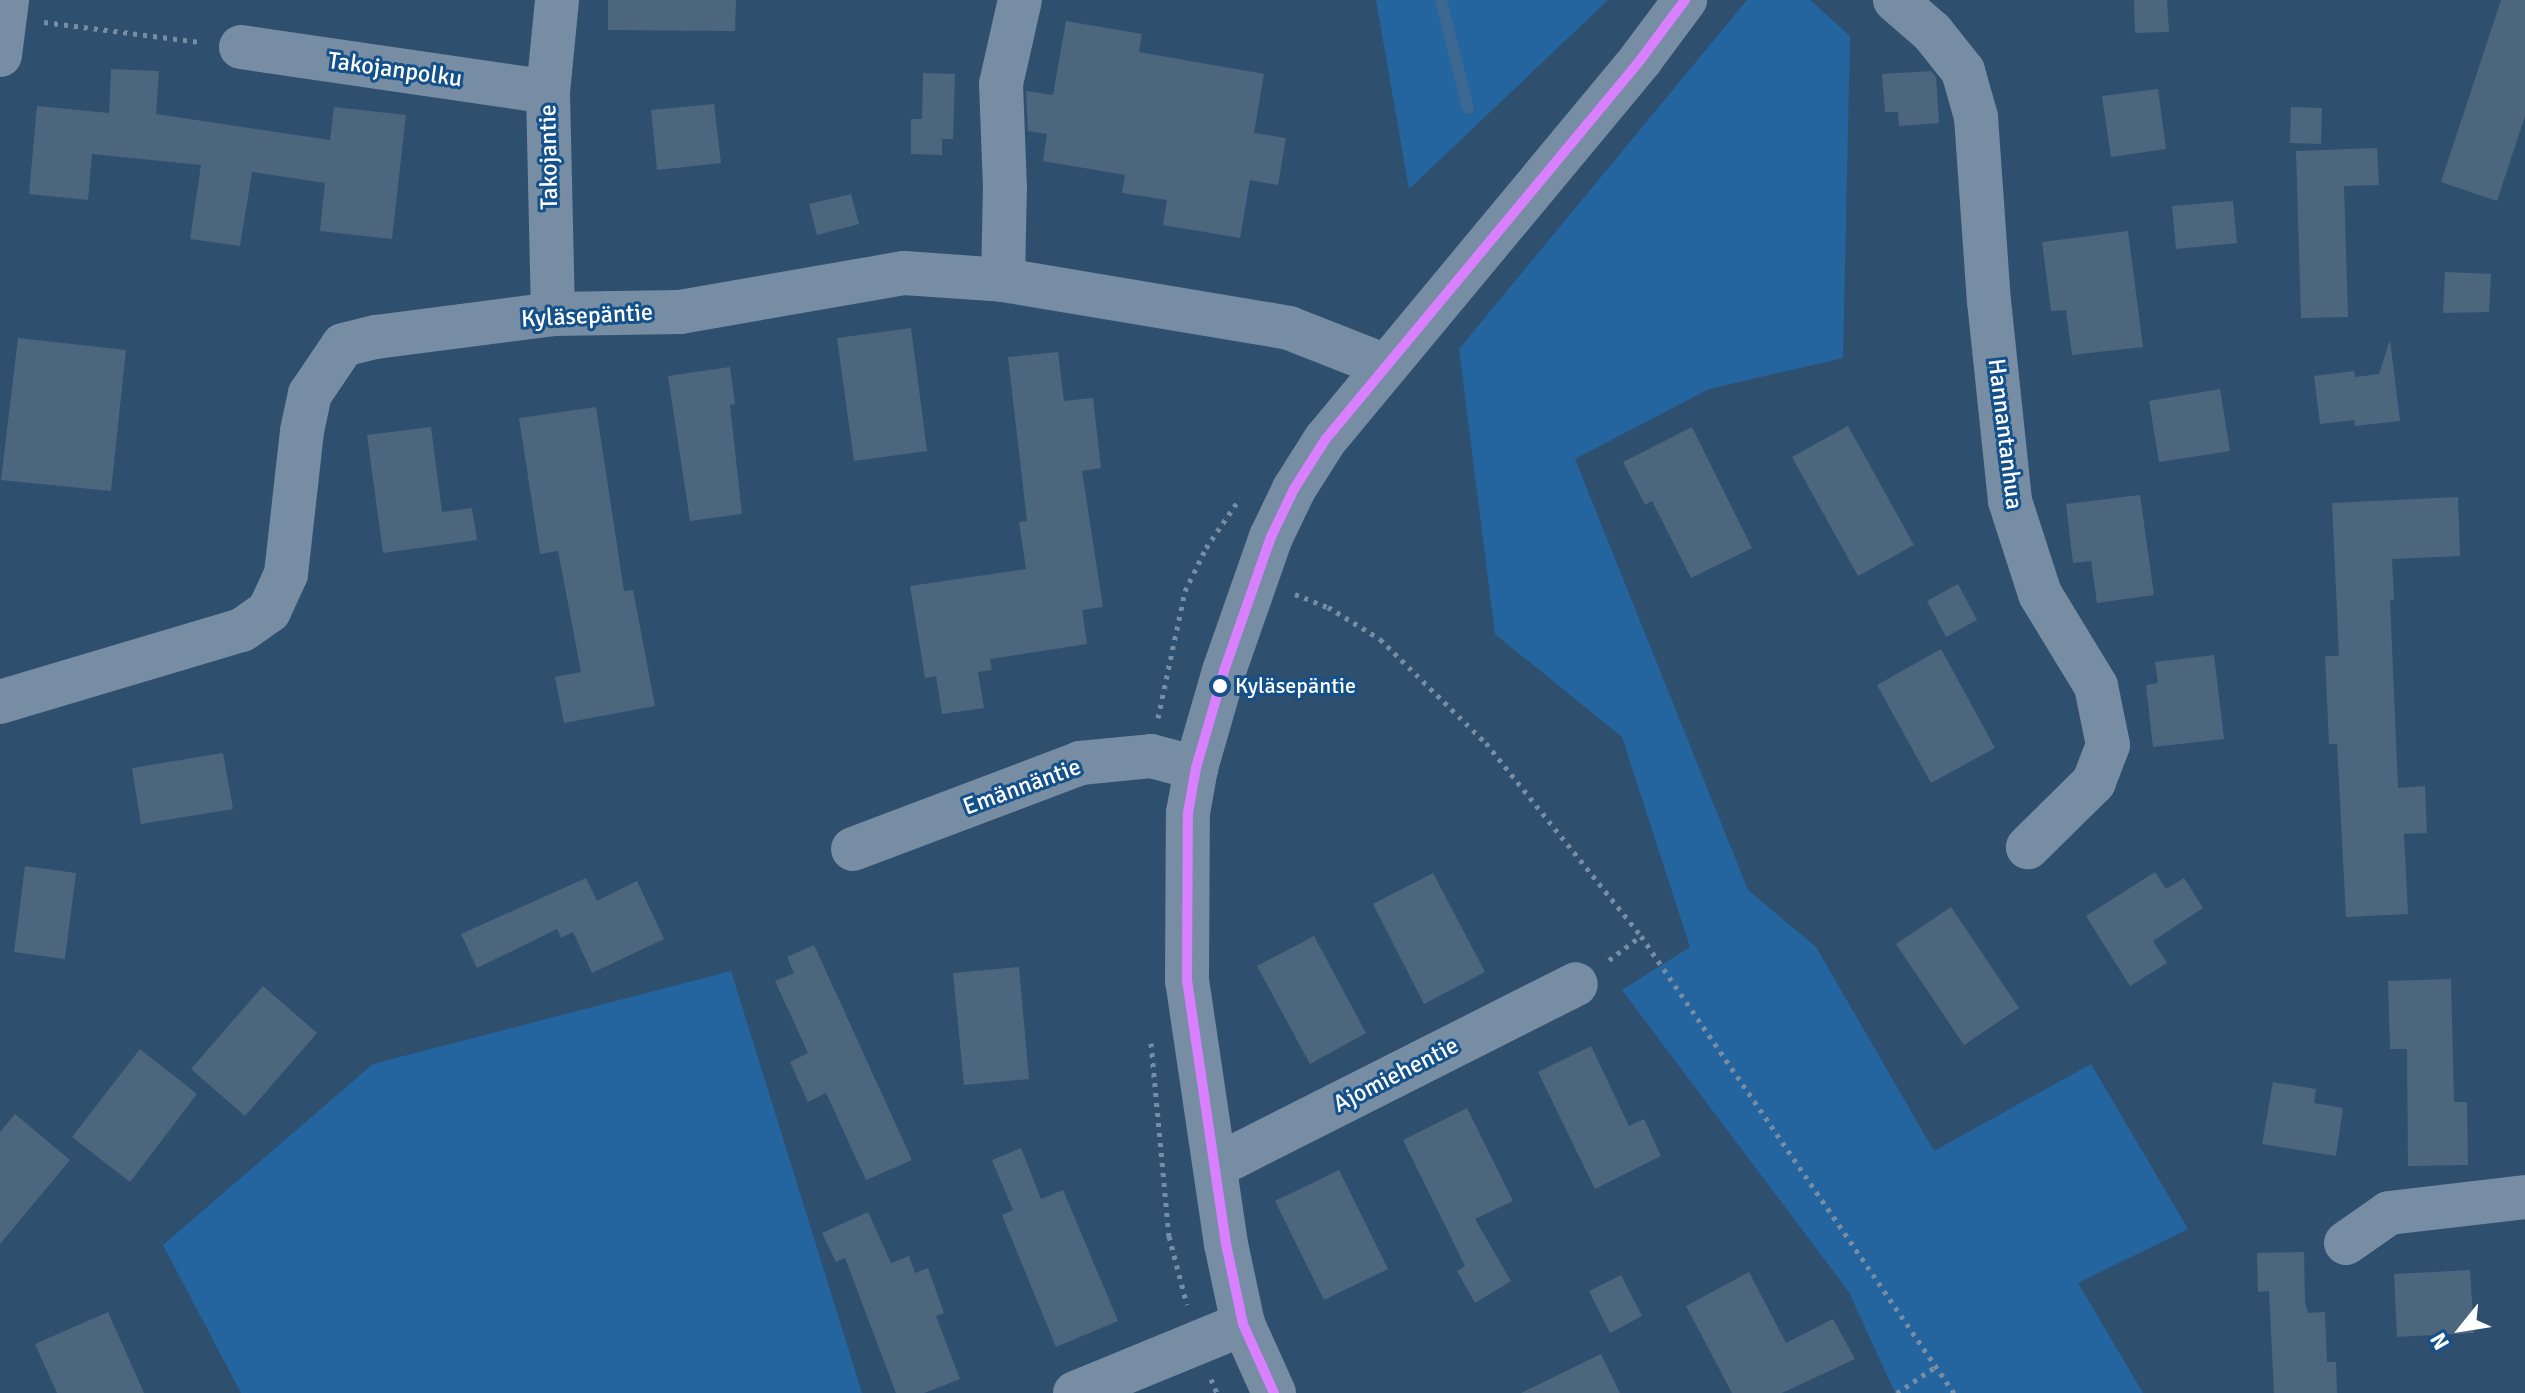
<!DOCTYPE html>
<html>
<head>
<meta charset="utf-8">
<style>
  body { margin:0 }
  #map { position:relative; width:2525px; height:1393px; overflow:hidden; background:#2f4f6e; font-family:Signika,sans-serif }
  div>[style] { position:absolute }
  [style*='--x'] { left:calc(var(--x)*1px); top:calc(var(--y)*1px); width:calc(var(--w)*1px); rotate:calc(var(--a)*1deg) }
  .green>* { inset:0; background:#25659f }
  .stream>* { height:12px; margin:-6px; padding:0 6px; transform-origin:6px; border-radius:6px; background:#3c6891 }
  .building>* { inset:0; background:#4c667e }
  .path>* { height:5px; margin-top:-2.5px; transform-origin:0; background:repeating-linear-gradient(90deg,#768da4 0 4px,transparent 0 10px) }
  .minor>* { height:44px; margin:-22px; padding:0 22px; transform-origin:22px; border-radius:22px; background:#768da4 }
  .bus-1>* { height:10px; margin:-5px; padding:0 5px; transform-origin:5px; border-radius:5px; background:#d880ff }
  .dots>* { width:22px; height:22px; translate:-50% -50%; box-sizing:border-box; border:4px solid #145089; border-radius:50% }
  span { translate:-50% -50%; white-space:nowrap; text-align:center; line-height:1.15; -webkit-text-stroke:6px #145089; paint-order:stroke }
  .bus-label { font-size:22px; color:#fff }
  .left { translate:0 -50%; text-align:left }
  .street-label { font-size:24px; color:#fff }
  .north { position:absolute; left:2421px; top:1289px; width:80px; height:80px; -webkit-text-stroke:6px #145089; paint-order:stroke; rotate:240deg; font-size:22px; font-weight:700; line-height:32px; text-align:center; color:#fff }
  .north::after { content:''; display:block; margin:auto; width:28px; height:36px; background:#fff; clip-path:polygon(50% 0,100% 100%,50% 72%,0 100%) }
</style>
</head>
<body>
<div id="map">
  <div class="green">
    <div style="clip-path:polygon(1376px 0,1608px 0,1409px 189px)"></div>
    <div style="clip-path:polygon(1747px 0,1810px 0,1850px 36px,1843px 358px,1709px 389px,1575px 459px,1748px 890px,1816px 947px,1934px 1151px,2091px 1064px,2188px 1229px,2078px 1283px,2143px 1393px,1895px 1393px,1849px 1292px,1622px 990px,1690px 947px,1622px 737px,1495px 634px,1459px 349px)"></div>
    <div style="clip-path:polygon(731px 971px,862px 1393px,241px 1393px,163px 1245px,373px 1064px)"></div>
  </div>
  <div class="stream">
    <div style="--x:1441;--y:0;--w:111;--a:76"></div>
  </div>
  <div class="building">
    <div style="clip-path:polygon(608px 0,736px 0,735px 31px,608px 30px)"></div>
    <div style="clip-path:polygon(2134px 0,2167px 0,2169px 32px,2135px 33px)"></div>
    <div style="clip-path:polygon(2501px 0,2525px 0,2525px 116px,2497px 201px,2441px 182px)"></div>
    <div style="clip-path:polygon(1066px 21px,1142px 34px,1139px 52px,1264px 74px,1254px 133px,1286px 138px,1278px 185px,1250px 180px,1240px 238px,1163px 225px,1167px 200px,1122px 193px,1125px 175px,1043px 161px,1047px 134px,1028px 131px,1026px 91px,1053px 95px)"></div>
    <div style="clip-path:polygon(111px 69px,159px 71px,156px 114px,330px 140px,334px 107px,406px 115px,392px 239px,320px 231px,325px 183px,252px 172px,240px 246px,190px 239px,201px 165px,92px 154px,88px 200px,29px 194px,37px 106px,109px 113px)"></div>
    <div style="clip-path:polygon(1931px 71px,1936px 77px,1939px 123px,1899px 126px,1898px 112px,1885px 112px,1882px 74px)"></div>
    <div style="clip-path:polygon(923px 73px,955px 74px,953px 139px,942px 139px,942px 155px,911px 154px,911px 119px,922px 119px)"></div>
    <div style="clip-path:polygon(2158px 89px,2166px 149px,2111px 157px,2102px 96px)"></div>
    <div style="clip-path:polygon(714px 104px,721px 163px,657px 170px,651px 110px)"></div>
    <div style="clip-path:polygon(2291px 107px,2322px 108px,2321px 144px,2290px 143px)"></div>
    <div style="clip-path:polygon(2377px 148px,2379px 185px,2344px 186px,2348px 317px,2301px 318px,2296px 151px)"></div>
    <div style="clip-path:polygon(851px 194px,859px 224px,817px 235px,809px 204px)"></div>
    <div style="clip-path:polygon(2233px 201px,2237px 243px,2176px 249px,2172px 206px)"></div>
    <div style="clip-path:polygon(2128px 231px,2143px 347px,2072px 355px,2066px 310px,2051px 311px,2042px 242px)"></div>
    <div style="clip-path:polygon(2445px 272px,2491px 274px,2489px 312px,2443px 313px)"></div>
    <div style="clip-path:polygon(911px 328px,927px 451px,854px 461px,837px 338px)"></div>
    <div style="clip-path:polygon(18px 338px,126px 350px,111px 491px,1px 480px)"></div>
    <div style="clip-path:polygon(2390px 340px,2400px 421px,2355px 426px,2354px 420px,2320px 424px,2314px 376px,2354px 371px,2355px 377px,2379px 374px)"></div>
    <div style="clip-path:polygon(1058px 352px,1064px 401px,1093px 398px,1101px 468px,1082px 471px,1103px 607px,1082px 610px,1087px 644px,990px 659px,992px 670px,978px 672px,984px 708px,942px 714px,936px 676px,925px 678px,910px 586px,1026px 569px,1019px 522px,1027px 521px,1008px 357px)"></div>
    <div style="clip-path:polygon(730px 367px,735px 404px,730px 405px,742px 514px,690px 521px,668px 376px)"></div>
    <div style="clip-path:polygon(2220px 389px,2230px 451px,2159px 462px,2149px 401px)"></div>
    <div style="clip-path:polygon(596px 407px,624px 591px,633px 590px,655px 706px,564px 723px,555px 677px,581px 672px,558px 551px,540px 554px,519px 418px)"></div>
    <div style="clip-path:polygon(1848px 426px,1914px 545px,1858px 576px,1792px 457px)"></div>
    <div style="clip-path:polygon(431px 427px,442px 512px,472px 508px,477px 540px,383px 553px,367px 435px)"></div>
    <div style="clip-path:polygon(1692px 427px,1752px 548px,1691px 578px,1652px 501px,1645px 505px,1623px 462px)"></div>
    <div style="clip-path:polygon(2140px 495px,2154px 595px,2097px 603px,2091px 561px,2073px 563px,2066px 504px)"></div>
    <div style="clip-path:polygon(2458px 497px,2460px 556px,2392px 559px,2394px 600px,2390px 600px,2398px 788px,2425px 786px,2427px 833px,2404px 834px,2408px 914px,2346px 917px,2337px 744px,2329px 744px,2325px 656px,2339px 656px,2332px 503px)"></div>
    <div style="clip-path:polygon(1958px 584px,1977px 620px,1946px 637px,1927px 601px)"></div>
    <div style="clip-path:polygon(1941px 649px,1995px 748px,1931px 783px,1877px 685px)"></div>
    <div style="clip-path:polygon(2214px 655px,2224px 739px,2153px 747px,2146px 685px,2158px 683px,2155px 662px)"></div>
    <div style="clip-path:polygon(223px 753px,233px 809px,141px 824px,132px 768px)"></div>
    <div style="clip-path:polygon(25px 866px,76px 873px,65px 959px,14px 952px)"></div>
    <div style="clip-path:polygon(2155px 872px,2166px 889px,2184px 878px,2203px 908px,2153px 941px,2167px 963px,2130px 986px,2086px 916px)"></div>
    <div style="clip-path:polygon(1433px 873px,1485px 972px,1424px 1004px,1373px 904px)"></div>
    <div style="clip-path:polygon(586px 878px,597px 901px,637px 881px,664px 939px,592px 973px,573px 932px,561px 938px,557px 929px,477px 968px,461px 934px)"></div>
    <div style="clip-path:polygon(1951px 907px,2019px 1008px,1964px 1045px,1896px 944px)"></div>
    <div style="clip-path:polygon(1314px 936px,1366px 1033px,1310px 1064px,1257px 966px)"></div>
    <div style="clip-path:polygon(814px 945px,912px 1160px,866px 1180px,826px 1093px,808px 1102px,790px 1062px,808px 1053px,775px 981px,794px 973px,787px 957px)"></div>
    <div style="clip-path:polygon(1019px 967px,1029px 1079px,964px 1085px,953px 973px)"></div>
    <div style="clip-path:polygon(2451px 979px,2454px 1102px,2467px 1102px,2468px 1165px,2408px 1166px,2407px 1049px,2390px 1049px,2388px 981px)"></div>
    <div style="clip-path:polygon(263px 986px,317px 1033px,245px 1116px,191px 1069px)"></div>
    <div style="clip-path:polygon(1591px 1046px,1629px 1126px,1644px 1119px,1661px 1156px,1595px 1189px,1538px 1072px)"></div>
    <div style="clip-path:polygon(140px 1049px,197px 1094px,130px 1182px,72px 1137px)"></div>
    <div style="clip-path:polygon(2273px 1082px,2316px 1089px,2314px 1103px,2343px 1108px,2336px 1156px,2262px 1144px)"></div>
    <div style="clip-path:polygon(1467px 1108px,1513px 1201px,1475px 1219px,1511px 1281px,1475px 1303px,1457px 1271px,1465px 1266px,1403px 1140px)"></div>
    <div style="clip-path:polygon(15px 1114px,70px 1160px,0 1244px,0 1132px)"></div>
    <div style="clip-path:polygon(1021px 1148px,1041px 1199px,1063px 1190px,1118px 1321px,1056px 1347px,1002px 1215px,1013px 1210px,992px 1160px)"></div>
    <div style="clip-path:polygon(1339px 1170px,1388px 1269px,1324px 1300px,1275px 1201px)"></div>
    <div style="clip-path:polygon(868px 1212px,891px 1263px,909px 1256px,915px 1273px,928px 1268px,944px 1313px,936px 1316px,960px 1379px,924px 1393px,896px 1393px,845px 1258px,836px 1262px,822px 1233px)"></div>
    <div style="clip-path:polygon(2304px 1252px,2305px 1303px,2308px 1313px,2325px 1312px,2327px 1362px,2336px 1362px,2337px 1393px,2274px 1393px,2269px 1291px,2258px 1292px,2257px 1253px)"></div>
    <div style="clip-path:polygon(2470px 1270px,2474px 1333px,2397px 1337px,2394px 1274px)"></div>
    <div style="clip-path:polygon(1749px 1272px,1786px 1343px,1833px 1319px,1855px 1359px,1782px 1393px,1732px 1393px,1686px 1306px)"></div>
    <div style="clip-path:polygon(1621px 1275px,1642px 1316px,1610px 1333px,1589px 1291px)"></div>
    <div style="clip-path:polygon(108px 1312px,144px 1393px,57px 1393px,35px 1344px)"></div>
    <div style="clip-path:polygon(1601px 1354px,1620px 1393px,1521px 1393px)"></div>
  </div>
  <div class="path">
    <div style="--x:44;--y:22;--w:157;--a:7.3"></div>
    <div style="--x:1295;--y:594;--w:35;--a:22"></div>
    <div style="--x:1328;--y:607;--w:61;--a:31.6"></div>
    <div style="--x:1380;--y:639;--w:148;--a:44.5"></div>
    <div style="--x:1486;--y:743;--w:248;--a:51.2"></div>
    <div style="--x:1641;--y:936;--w:554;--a:55.59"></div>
    <div style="--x:1158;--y:718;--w:130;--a:-78"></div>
    <div style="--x:1185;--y:591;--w:48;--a:-64"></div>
    <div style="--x:1206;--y:548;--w:60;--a:-55.8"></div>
    <div style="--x:1609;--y:960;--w:40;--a:-37"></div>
    <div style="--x:1151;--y:1043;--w:194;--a:84.7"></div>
    <div style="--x:1169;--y:1236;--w:71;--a:75.4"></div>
    <div style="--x:1211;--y:1379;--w:15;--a:67"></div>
    <div style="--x:1897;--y:1393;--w:46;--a:-34.4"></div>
  </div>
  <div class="minor">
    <div style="--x:1895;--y:0;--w:49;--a:40.9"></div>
    <div style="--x:1932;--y:32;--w:50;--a:51.5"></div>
    <div style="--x:1963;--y:71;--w:48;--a:74.2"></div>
    <div style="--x:1976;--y:117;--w:184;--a:86"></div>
    <div style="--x:1989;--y:301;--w:201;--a:84"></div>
    <div style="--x:2010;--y:501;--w:98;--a:72.1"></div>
    <div style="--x:2040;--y:594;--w:108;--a:58.7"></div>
    <div style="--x:2096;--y:686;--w:60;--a:78.5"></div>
    <div style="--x:2108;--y:745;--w:40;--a:111"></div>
    <div style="--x:2094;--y:782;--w:93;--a:135.4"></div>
    <div style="--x:241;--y:47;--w:310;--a:8.3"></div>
    <div style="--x:0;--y:55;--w:55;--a:-82.7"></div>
    <div style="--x:1003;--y:280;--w:92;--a:-88.8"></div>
    <div style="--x:1005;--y:188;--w:104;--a:-92.2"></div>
    <div style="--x:1001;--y:84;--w:86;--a:-77.3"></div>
    <div style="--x:553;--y:314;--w:222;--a:-91.3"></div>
    <div style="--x:548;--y:92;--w:92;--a:-84.4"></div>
    <div style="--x:0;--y:702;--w:252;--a:-16.6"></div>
    <div style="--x:242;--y:630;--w:33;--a:-35"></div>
    <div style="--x:269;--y:611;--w:41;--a:-65.3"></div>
    <div style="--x:286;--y:574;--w:144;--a:-83.6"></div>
    <div style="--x:302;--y:431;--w:38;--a:-78"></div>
    <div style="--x:310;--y:394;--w:59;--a:-56"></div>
    <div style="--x:343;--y:345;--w:34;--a:-14"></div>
    <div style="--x:376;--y:337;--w:178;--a:-7.4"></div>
    <div style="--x:553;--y:314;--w:127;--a:-0.9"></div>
    <div style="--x:680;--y:312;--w:227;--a:-9.9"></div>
    <div style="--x:904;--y:273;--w:99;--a:4"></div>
    <div style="--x:1003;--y:280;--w:290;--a:9.5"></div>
    <div style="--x:1289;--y:328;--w:104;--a:21.4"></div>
    <div style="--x:853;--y:849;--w:243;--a:-20.7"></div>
    <div style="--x:1080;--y:763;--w:71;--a:-5.6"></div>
    <div style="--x:1151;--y:756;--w:47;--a:14.9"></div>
    <div style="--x:1216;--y:1166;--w:403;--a:-26.8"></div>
    <div style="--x:2346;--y:1243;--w:52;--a:-34.9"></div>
    <div style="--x:2389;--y:1213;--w:137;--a:-6.7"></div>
    <div style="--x:1075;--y:1393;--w:182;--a:-22.3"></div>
    <div style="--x:1274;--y:1393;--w:76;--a:-114.2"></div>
    <div style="--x:1243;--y:1324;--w:82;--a:-102"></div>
    <div style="--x:1226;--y:1244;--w:266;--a:-98.4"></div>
    <div style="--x:1187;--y:981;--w:168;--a:-89.7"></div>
    <div style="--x:1188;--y:813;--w:46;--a:-79.9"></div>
    <div style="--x:1196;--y:768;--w:101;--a:-73.9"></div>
    <div style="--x:1224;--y:671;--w:142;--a:-70.7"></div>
    <div style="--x:1271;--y:537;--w:53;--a:-64.4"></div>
    <div style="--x:1294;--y:489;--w:58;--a:-57.7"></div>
    <div style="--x:1325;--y:440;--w:495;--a:-50.3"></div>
    <div style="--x:1641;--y:59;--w:74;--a:-53.3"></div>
  </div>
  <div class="bus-1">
    <div style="--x:1274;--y:1393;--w:76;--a:-114.2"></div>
    <div style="--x:1243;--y:1324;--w:82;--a:-102"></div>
    <div style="--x:1226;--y:1244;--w:266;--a:-98.4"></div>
    <div style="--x:1187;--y:981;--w:168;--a:-89.7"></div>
    <div style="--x:1188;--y:813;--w:46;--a:-79.9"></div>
    <div style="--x:1196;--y:768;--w:101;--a:-73.9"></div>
    <div style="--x:1224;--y:671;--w:142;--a:-70.7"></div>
    <div style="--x:1271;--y:537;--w:53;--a:-64.4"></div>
    <div style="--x:1294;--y:489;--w:58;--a:-57.7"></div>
    <div style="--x:1325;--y:440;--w:495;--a:-50.3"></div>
    <div style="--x:1641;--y:59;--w:74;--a:-53.3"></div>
  </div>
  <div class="dots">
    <div style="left:1220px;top:686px;background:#fff"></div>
  </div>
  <div class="bus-label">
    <span class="left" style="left:1235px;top:686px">Kyläsepäntie</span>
  </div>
  <div class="street-label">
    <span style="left:395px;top:70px;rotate:8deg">Takojanpolku</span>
    <span style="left:549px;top:157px;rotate:-91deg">Takojantie</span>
    <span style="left:587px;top:316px;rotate:-3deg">Kyläsepäntie</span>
    <span style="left:2005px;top:434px;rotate:83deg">Hannantanhua</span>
    <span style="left:1022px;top:787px;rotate:-20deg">Emännäntie</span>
    <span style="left:1396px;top:1075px;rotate:-27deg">Ajomiehentie</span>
  </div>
  <div class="north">N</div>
</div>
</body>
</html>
